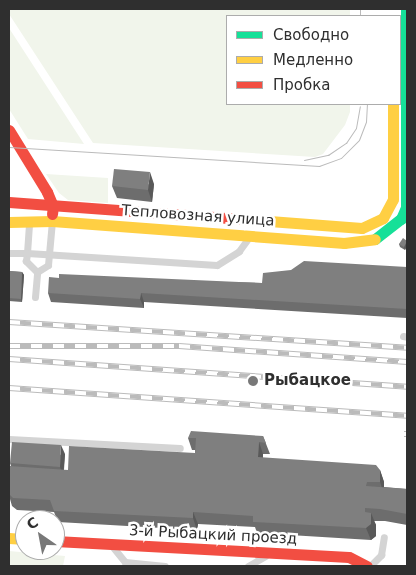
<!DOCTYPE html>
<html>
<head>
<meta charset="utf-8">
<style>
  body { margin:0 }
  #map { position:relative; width:416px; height:575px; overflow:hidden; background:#fff; font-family:"DejaVu Sans",sans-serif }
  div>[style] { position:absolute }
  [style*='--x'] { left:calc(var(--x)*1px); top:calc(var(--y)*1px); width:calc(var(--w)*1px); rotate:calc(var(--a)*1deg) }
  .green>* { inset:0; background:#f1f5eb }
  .lane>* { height:7px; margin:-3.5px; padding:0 3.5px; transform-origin:3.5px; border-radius:3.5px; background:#d4d4d4 }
  .fast>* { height:11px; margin:-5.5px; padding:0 5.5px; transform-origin:5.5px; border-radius:5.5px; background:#16e098 }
  .slow>* { height:11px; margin:-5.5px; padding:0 5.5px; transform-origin:5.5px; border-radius:5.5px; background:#ffcf43 }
  .jam>* { height:11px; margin:-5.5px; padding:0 5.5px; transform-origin:5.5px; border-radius:5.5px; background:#f24e42 }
  .tram>* { height:1px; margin:-0.5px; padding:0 0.5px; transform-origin:0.5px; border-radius:0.5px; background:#bbb }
  .rail>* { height:5.5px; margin-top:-2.75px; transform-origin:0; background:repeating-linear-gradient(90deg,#fff 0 11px,#bbb 0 22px); box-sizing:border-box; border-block:1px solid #bbb }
  .wall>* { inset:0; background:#6d6d6d }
  .shaded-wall>* { inset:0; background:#595959 }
  .building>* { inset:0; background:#7f7f7f }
  .dots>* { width:14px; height:14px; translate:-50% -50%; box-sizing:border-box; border:2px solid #fff; border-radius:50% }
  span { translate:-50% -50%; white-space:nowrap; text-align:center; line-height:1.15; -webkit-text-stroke:5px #fff; paint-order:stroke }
  .street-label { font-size:15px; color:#2f2f2f }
  .poi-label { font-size:15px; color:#2f2f2f; font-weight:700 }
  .left { translate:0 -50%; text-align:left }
  .frame { position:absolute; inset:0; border:10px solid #2f2f2f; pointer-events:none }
  .legend { position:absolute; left:226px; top:15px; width:175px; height:90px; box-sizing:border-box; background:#fff; border:1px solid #acacac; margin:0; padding:6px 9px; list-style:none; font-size:15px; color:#2f2f2f }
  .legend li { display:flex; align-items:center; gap:10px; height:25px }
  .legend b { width:25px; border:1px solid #acacac }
  .north { position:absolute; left:15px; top:510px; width:50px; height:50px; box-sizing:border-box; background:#fff; border:1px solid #acacac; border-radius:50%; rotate:327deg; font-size:14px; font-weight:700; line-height:20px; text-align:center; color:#2f2f2f }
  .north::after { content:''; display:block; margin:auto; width:18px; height:22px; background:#787878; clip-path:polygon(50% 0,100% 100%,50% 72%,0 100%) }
</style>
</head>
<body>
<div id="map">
  <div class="green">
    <div style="clip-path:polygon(9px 9px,350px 9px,350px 16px,227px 16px,227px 104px,350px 104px,350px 112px,345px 125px,323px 154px,315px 157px,93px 143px,9px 14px)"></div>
    <div style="clip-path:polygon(9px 28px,84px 144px,28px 139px,9px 109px)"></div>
    <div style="clip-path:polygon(46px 174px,108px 178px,108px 203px,68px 200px,59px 193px)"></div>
    <div style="clip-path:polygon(9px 551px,65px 556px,63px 566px,9px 566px)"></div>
  </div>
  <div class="lane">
    <div style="--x:9;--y:253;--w:18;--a:0"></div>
    <div style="--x:27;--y:253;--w:30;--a:-86"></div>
    <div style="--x:37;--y:272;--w:16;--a:-135"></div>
    <div style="--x:26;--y:261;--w:8;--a:-83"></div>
    <div style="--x:27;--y:253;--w:190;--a:3.6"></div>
    <div style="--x:217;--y:265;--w:26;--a:-32"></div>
    <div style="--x:239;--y:251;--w:17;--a:-54"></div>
    <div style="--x:35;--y:297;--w:25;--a:-85"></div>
    <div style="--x:37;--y:272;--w:13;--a:-32"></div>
    <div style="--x:48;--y:265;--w:44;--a:-84.8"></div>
    <div style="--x:403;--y:336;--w:4;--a:14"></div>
    <div style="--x:9;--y:439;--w:171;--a:3"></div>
    <div style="--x:112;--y:546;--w:21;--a:51"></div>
    <div style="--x:125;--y:562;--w:40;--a:5.7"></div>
    <div style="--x:248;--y:566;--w:20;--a:-30"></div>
    <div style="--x:370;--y:566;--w:16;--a:-45"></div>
    <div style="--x:381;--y:555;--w:18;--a:-81"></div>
  </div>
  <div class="fast">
    <div style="--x:375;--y:239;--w:33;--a:-38"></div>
    <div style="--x:401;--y:219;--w:13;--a:-67"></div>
    <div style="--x:406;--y:207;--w:198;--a:-90"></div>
  </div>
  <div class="slow">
    <div style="--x:256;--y:220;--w:106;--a:4.3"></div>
    <div style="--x:362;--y:228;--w:23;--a:-25"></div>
    <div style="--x:383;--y:218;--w:21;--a:-62"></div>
    <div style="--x:393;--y:199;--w:95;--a:-90"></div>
    <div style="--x:9;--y:222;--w:43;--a:-1.3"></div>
    <div style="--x:52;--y:221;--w:293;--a:4.3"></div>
    <div style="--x:344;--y:243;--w:31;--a:-7"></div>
    <div style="--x:9;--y:538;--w:16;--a:4"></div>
  </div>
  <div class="jam">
    <div style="--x:9;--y:130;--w:73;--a:58.5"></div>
    <div style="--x:47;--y:192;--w:15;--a:67"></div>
    <div style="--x:53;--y:206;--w:8;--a:97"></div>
    <div style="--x:9;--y:202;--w:248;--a:4.2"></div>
    <div style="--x:55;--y:541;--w:294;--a:3.1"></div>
    <div style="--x:349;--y:557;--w:20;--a:27"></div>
  </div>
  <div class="tram">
    <div style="--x:360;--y:9;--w:7;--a:90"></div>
    <div style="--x:9;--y:147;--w:311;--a:3.5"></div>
    <div style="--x:319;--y:166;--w:23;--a:-20"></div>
    <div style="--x:341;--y:158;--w:25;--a:-45"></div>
    <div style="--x:359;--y:140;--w:19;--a:-69"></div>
    <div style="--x:366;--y:122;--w:18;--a:-87"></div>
    <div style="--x:304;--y:160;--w:25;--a:-12"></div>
    <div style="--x:328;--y:155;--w:22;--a:-34"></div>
    <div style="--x:346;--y:143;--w:18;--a:-56"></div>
    <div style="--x:356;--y:128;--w:22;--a:-80"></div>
  </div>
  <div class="rail">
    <div style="--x:9;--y:322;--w:399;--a:3.7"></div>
    <div style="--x:9;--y:346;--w:170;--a:0"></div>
    <div style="--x:179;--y:346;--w:229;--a:4"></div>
    <div style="--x:9;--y:359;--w:399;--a:4"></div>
    <div style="--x:9;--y:388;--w:399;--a:4"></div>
    <div style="--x:404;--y:434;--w:3;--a:0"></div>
  </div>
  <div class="wall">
    <div style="clip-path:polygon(154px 184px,152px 202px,117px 198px,112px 186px)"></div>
    <div style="clip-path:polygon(407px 241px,407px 246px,405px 250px,400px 247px,399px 244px)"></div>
    <div style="clip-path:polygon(407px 267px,407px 318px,144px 302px,144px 308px,51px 302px,48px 293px,59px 278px,262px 283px)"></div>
    <div style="clip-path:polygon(9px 271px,22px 272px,24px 275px,22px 302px,9px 301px)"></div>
    <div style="clip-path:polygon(263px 436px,270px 454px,263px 454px,263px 458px,380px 470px,384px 482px,384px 487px,407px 489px,407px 525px,385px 521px,374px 521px,376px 525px,376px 536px,371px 540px,257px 533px,255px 527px,198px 524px,197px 530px,58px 522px,54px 512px,17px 510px,12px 506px,10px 499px,9px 499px,9px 466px,11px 466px,10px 463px,65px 454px,64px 470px,68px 470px,195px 453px,195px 450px,192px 450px,188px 438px)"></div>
  </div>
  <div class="shaded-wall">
    <div style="clip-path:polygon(150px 172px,154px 184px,152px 202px,148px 190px)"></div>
    <div style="clip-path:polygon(407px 241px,407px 246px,405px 250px,404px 247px)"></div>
    <div style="clip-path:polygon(22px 272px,24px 275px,22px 302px,21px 299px)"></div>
    <div style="clip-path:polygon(141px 293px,144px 302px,144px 308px,140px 299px)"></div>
    <div style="clip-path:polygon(259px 442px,263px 454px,262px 469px,258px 457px)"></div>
    <div style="clip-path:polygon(61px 445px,65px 454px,63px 476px,60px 467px)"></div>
    <div style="clip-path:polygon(380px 470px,384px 482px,384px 494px,380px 482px)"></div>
    <div style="clip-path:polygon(193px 512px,198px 524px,197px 530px,193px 518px)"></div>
    <div style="clip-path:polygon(371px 513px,376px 525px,376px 536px,371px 540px,366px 528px)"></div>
  </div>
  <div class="building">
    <div style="clip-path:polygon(114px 169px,150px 172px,148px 190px,112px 186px)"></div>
    <div style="clip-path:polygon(403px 238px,407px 241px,404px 247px,399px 244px)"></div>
    <div style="clip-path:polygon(304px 261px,407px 267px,407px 309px,141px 293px,140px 299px,48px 293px,49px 277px,59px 278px,59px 274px,262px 283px,263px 273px,291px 270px)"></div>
    <div style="clip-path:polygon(9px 271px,22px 272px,21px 299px,9px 298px)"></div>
    <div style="clip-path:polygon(191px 431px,263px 436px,266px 443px,259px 442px,258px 457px,376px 465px,380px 470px,380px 482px,367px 482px,366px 486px,407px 489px,407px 514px,380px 509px,365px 508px,365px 512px,371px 513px,371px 524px,366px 528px,253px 522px,253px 516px,193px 512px,193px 518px,54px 511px,50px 500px,13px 498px,9px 494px,9px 466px,68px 470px,69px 446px,195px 453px,196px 438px,188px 438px)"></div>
    <div style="clip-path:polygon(12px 442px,61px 445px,60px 467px,10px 463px)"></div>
  </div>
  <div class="dots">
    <div style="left:253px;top:381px;background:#787878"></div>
  </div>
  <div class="street-label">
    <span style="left:198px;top:216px;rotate:4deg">Тепловозная улица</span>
    <span style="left:213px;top:535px;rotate:3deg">3-й Рыбацкий проезд</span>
  </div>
  <div class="poi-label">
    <span class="left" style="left:264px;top:381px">Рыбацкое</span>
  </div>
  <div class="frame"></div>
  <ul class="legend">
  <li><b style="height:6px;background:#16e098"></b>Свободно</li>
  <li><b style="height:6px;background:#ffcf43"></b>Медленно</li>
  <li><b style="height:6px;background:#f24e42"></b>Пробка</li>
  </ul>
  <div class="north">С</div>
</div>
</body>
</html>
